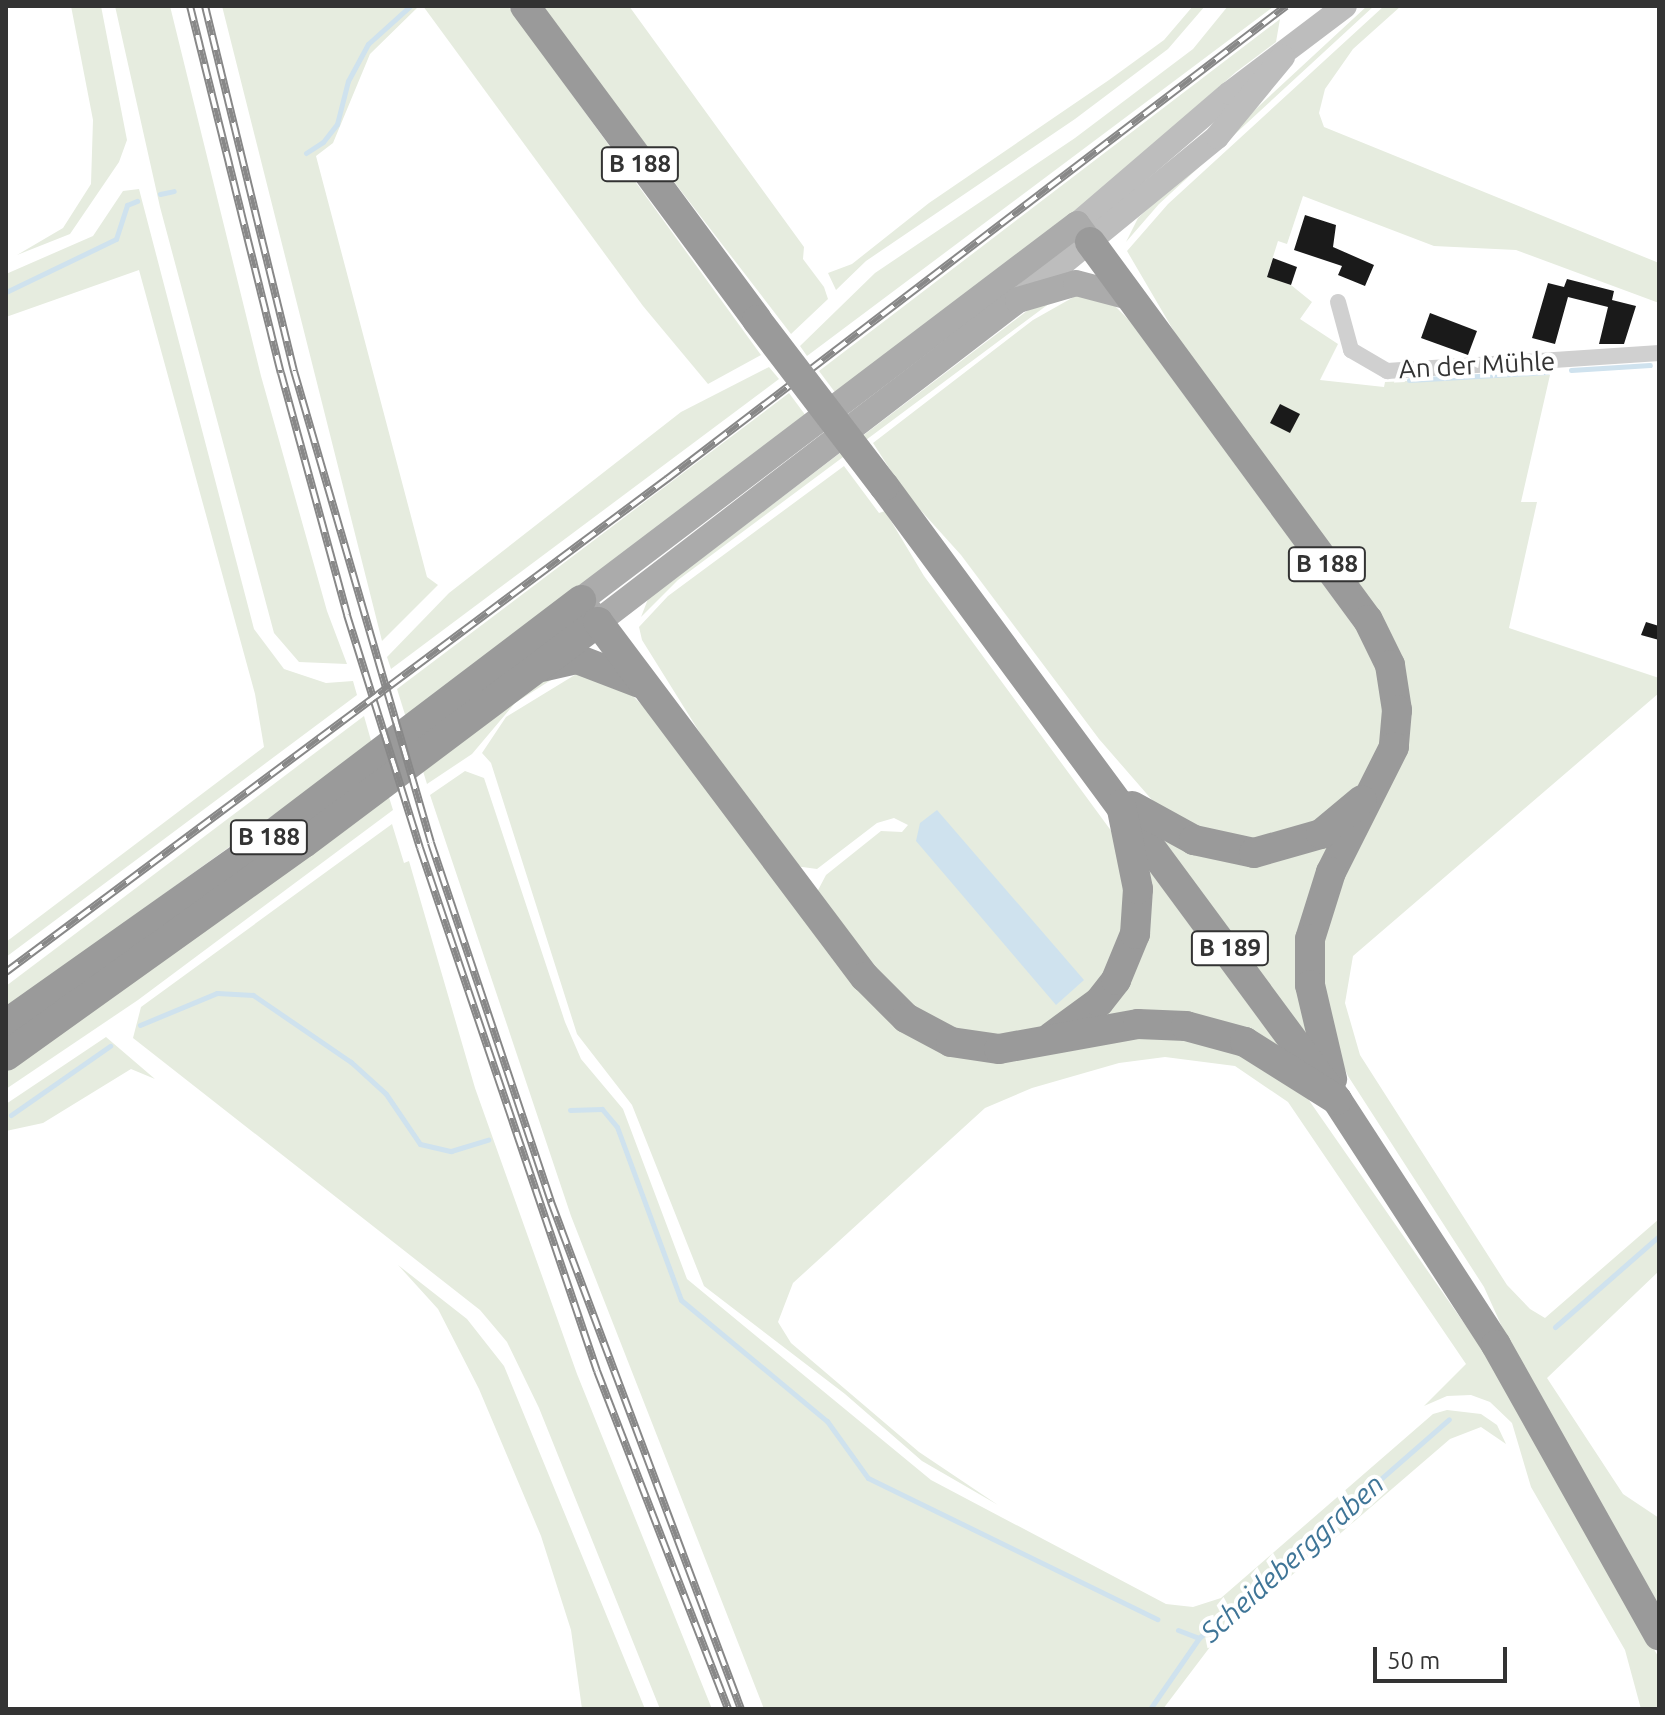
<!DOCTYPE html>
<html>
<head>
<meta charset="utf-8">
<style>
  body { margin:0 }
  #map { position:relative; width:1665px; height:1715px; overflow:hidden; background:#fff; font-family:Ubuntu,sans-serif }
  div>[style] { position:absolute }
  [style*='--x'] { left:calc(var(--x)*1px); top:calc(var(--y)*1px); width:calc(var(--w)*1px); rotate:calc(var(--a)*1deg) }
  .green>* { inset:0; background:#e6ecdf }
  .water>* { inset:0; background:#cfe2ee }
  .stream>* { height:5px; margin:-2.5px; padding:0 2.5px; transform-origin:2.5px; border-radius:2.5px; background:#cfe2ee }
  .building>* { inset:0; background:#1a1a1a }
  .street>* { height:16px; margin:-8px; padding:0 8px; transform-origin:8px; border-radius:8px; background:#d0d0d0 }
  .secondary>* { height:24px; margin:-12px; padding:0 12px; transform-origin:12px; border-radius:12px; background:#bdbdbd }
  .primary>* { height:26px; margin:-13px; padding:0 13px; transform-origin:13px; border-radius:13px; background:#ababab }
  .highway>* { height:30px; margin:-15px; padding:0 15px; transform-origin:15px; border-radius:15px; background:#9a9a9a }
  .rail>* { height:8px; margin-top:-4px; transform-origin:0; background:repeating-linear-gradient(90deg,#fff 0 15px,#888 0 30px); box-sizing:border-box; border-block:2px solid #888 }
  .highway-bridge>* { height:30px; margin:-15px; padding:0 15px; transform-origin:15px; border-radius:15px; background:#9a9a9a }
  span { translate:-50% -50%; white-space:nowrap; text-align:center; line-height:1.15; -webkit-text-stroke:8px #fff; paint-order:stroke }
  .shield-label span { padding:2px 6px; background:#fff; border:2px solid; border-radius:6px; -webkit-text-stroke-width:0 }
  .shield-label { font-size:24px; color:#333; font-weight:700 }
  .street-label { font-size:26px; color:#333 }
  .water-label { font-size:28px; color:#3f7597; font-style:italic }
  .frame { position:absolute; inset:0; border:8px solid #333; pointer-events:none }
  .scale { position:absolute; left:1373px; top:1647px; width:134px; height:36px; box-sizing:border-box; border:4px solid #333; border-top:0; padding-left:10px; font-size:24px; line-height:28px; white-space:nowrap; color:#333; -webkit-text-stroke:6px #fff; paint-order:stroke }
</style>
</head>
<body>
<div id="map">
  <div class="green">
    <div style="clip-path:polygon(71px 6px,101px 6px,127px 140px,119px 162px,70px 234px,17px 255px,63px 228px,91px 184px,93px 120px)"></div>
    <div style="clip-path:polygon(115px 6px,170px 6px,261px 376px,327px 611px,347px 664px,299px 662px,274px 633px,160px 207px)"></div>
    <div style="clip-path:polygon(222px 6px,419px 6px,370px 54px,333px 143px,316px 156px,427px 577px,438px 585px,382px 641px)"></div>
    <div style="clip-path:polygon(423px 6px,508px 6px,761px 355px,708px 384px,643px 306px)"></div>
    <div style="clip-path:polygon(539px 6px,629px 6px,804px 247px,803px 259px,824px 287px,828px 299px,791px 334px)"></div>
    <div style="clip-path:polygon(1193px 6px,1205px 6px,1168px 49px,1075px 119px,866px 261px,836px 290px,828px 273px,852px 264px,929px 203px,1109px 80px,1164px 40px)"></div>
    <div style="clip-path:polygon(1228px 6px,1273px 7px,807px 356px,800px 346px,875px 273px,1075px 138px,1193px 49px)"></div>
    <div style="clip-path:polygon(1367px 6px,1374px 6px,1159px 204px,1126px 242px,1138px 218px)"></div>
    <div style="clip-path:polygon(1384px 6px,1401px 6px,1353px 49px,1325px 89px,1319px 113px,1324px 127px,1659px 263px,1659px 303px,1516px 250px,1434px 246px,1303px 196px,1287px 244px,1278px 241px,1267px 276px,1291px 285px,1312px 302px,1300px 319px,1338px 344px,1320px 380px,1384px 387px,1385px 382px,1550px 375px,1521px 502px,1537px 502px,1509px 628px,1659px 678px,1659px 693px,1353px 956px,1345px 1003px,1360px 1055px,1507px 1285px,1530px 1309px,1545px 1318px,1659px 1219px,1659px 1271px,1547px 1378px,1623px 1494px,1659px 1518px,1659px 1610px,1507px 1338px,1484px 1287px,1348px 1076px,1325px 1027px,1323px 919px,1410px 718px,1404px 668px,1199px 374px,1127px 251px,1168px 204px)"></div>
    <div style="clip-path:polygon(1280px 19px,1276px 42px,1236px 72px,1074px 214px,837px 395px,819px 371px)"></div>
    <div style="clip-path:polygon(139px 189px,254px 629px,284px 669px,326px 683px,353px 681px,357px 695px,6px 957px,6px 942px,264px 747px,255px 694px,139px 270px,6px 317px,6px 274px,93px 236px,123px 191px)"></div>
    <div style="clip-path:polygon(1079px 294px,1115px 306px,1129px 320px,1372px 651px,1384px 694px,1380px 749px,1360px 787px,1299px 835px,1221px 841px,1159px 808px,1099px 739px,961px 555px,906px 494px,873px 443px,1033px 320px)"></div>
    <div style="clip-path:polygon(1050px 303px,678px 580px,641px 617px,648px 599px,1036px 304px)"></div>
    <div style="clip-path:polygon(769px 367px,779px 379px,391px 669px,387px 657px,449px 593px,681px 412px)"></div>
    <div style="clip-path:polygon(789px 393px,806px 416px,407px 721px,397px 689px)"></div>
    <div style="clip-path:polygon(844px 466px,879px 513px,885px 511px,924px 576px,1112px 832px,1130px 915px,1097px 991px,1044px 1027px,1006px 1036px,967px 1034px,925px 1016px,887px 986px,816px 894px,826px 875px,881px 831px,902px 832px,908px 825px,894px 818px,877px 823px,817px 869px,795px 866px,720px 765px,642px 640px,639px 627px,668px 596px)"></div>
    <div style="clip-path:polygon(562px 673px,515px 703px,472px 754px,427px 784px,422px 768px,537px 681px)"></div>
    <div style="clip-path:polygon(578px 673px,617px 680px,643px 706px,921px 1042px,1118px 1035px,1210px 1037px,1306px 1096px,1498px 1372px,1659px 1658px,1659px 1709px,1641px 1709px,1625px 1650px,1531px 1487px,1512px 1423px,1490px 1402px,1471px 1395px,1447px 1396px,1424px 1406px,1466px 1364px,1288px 1102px,1235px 1066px,1165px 1057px,1119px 1063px,1032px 1088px,985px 1108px,793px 1283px,778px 1322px,791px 1343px,919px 1452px,998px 1505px,922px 1461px,845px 1394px,704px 1286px,632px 1105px,577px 1034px,491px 763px,482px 753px,506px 717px)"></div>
    <div style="clip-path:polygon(364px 716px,372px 744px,6px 1008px,6px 986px)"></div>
    <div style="clip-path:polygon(465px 771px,484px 778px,565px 1022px,581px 1059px,623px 1109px,687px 1279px,931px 1480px,1166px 1604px,1193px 1607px,1221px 1598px,1433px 1414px,1447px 1410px,1481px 1414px,1497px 1425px,1506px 1444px,1481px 1427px,1450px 1439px,1213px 1643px,1163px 1709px,764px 1709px,571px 1216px,430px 795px)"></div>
    <div style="clip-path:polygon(388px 794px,393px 810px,138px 1000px,6px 1089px,6px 1072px)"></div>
    <div style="clip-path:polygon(392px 824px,404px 863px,409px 861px,475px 1088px,577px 1374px,712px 1709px,660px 1709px,539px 1408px,507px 1342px,480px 1310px,133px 1038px,141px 1007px)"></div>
    <div style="clip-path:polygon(1153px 826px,1195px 851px,1333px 836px,1312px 1043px)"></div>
    <div style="clip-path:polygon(1141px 859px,1287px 1057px,1096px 1024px)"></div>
    <div style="clip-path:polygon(106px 1037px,155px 1079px,131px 1069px,43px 1123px,6px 1131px,6px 1104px)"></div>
    <div style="clip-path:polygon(398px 1265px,467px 1319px,504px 1366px,645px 1709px,582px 1709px,571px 1630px,541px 1536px,479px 1389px,438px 1309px)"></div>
  </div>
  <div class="water">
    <div style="clip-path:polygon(937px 810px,1084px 980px,1056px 1005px,916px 841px,920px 823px)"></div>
  </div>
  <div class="stream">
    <div style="--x:306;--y:153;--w:20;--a:-33"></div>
    <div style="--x:323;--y:142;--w:23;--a:-52"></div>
    <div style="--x:337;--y:124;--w:44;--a:-75.7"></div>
    <div style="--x:348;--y:81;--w:42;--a:-61.6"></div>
    <div style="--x:368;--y:44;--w:57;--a:-42.1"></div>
    <div style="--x:160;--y:194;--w:14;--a:-12"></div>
    <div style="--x:6;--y:292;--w:122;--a:-25.7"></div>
    <div style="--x:116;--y:239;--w:36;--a:-72"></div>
    <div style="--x:127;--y:205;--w:11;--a:-22"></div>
    <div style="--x:1571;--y:370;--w:79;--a:-3.6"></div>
    <div style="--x:1409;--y:380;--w:139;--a:-3.3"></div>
    <div style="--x:140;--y:1025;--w:83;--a:-22.6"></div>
    <div style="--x:217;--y:993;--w:36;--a:3"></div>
    <div style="--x:253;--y:995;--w:119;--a:34.4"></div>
    <div style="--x:351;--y:1062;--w:47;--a:42.4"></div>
    <div style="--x:386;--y:1094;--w:60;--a:55.8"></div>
    <div style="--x:420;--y:1144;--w:32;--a:13"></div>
    <div style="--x:451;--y:1151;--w:39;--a:-17"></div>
    <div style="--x:570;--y:1110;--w:32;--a:-2"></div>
    <div style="--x:602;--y:1109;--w:23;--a:50"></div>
    <div style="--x:617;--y:1127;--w:184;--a:69.7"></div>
    <div style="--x:681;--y:1300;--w:190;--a:39.7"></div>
    <div style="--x:827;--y:1421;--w:70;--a:54.3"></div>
    <div style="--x:868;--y:1478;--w:322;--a:26"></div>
    <div style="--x:11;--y:1115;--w:121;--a:-34.9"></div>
    <div style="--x:1555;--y:1327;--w:138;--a:-41.2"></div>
    <div style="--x:1178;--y:1630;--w:22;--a:21"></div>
    <div style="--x:1150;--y:1709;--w:86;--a:-55.4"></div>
    <div style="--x:1199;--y:1638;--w:332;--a:-41.2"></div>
  </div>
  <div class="building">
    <div style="clip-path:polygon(1305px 215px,1336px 225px,1333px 247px,1374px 265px,1365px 286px,1338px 275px,1342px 266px,1294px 250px)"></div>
    <div style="clip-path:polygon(1273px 258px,1297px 267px,1291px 285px,1267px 277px)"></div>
    <div style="clip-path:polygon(1567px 279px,1614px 291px,1612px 300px,1636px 306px,1624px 344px,1599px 344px,1608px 307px,1568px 297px,1555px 344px,1532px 338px,1548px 283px,1564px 287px)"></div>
    <div style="clip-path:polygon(1430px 313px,1477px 331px,1468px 355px,1421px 338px)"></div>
    <div style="clip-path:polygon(1280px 404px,1300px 414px,1290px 433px,1270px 423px)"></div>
    <div style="clip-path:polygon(1646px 622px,1659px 626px,1659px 640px,1641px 635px)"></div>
  </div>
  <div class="street">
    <div style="--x:1338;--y:302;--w:50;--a:74.8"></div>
    <div style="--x:1351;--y:350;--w:42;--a:30.3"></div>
    <div style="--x:1387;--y:371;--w:273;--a:-3.8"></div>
  </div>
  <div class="secondary">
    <div style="--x:1077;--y:224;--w:201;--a:-40.6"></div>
    <div style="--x:1230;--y:93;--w:144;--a:-37.1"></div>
    <div style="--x:1018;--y:300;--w:257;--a:-39.3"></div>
    <div style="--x:1217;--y:137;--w:104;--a:-50.5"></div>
  </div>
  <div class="primary">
    <div style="--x:1090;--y:242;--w:22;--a:-126"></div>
    <div style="--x:1077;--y:224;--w:622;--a:142.84"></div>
    <div style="--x:581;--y:600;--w:28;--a:52"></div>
    <div style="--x:598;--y:622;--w:529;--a:-37.48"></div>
    <div style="--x:1018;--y:300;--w:60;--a:-16.3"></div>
    <div style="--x:1076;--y:283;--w:55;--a:14.8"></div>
  </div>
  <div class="highway">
    <div style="--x:525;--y:6;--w:390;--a:53.5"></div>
    <div style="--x:1090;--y:242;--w:469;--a:53.7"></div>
    <div style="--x:1368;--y:620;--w:50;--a:63.9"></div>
    <div style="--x:1390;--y:665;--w:46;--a:81.2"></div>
    <div style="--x:1397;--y:710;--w:37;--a:95"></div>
    <div style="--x:1394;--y:747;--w:140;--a:116.7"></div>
    <div style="--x:1331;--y:872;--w:70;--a:107.4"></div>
    <div style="--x:1310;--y:939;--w:46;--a:90"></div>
    <div style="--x:1310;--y:985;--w:97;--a:76.8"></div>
    <div style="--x:884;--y:486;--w:763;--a:53.58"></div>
    <div style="--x:1337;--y:1100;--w:292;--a:57"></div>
    <div style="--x:1496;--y:1345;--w:333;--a:60.7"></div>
    <div style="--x:542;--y:667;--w:36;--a:-13"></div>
    <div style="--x:577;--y:659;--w:67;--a:20.9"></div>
    <div style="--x:1132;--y:806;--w:71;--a:28.7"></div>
    <div style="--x:1194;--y:840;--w:61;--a:12.2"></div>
    <div style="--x:1254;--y:853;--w:70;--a:-15.8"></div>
    <div style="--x:1321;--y:834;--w:53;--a:-39.7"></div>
    <div style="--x:6;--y:1024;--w:308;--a:-35.3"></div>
    <div style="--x:257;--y:846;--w:407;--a:-37.2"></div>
    <div style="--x:1051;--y:1037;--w:59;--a:-36.1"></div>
    <div style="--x:1099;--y:1002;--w:28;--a:-52"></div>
    <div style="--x:1116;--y:980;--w:50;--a:-67.6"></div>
    <div style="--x:1135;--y:934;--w:45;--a:-86.2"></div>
    <div style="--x:1138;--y:889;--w:86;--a:-101.4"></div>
    <div style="--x:6;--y:1056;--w:366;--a:-35.6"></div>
    <div style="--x:304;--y:843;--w:368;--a:-36.9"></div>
    <div style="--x:598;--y:622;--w:444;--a:53.1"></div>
    <div style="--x:865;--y:977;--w:58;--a:45"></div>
    <div style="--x:906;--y:1018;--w:51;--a:28.1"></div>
    <div style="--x:951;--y:1042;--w:49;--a:8.3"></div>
    <div style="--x:999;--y:1049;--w:141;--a:-10.2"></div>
    <div style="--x:1138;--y:1024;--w:48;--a:2.4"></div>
    <div style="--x:1186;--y:1026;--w:61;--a:15.2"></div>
    <div style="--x:1245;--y:1042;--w:109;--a:32.2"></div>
  </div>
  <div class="rail">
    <div style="--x:190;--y:6;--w:378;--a:76.1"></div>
    <div style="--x:281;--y:373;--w:251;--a:74.7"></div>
    <div style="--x:347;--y:615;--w:244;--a:72.6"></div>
    <div style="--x:420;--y:848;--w:552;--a:71.3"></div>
    <div style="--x:597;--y:1371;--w:362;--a:68.8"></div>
    <div style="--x:205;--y:6;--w:376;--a:76.3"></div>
    <div style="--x:294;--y:371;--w:491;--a:73.8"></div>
    <div style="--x:431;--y:843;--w:379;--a:71.5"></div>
    <div style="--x:551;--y:1202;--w:541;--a:69.46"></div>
    <div style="--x:6;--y:972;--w:825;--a:-36.72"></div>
    <div style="--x:667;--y:479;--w:779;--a:-37.38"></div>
  </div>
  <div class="highway-bridge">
    <div style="--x:757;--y:320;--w:209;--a:52.6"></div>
  </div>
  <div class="shield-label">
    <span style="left:640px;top:164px">B 188</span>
    <span style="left:1327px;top:564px">B 188</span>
    <span style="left:269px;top:837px">B 188</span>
    <span style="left:1230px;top:948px">B 189</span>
  </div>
  <div class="street-label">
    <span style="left:1477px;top:365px;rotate:-3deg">An der Mühle</span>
  </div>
  <div class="water-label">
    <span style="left:1292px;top:1558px;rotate:-42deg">Scheideberggraben</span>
  </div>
  <div class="frame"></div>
  <div class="scale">50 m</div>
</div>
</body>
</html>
